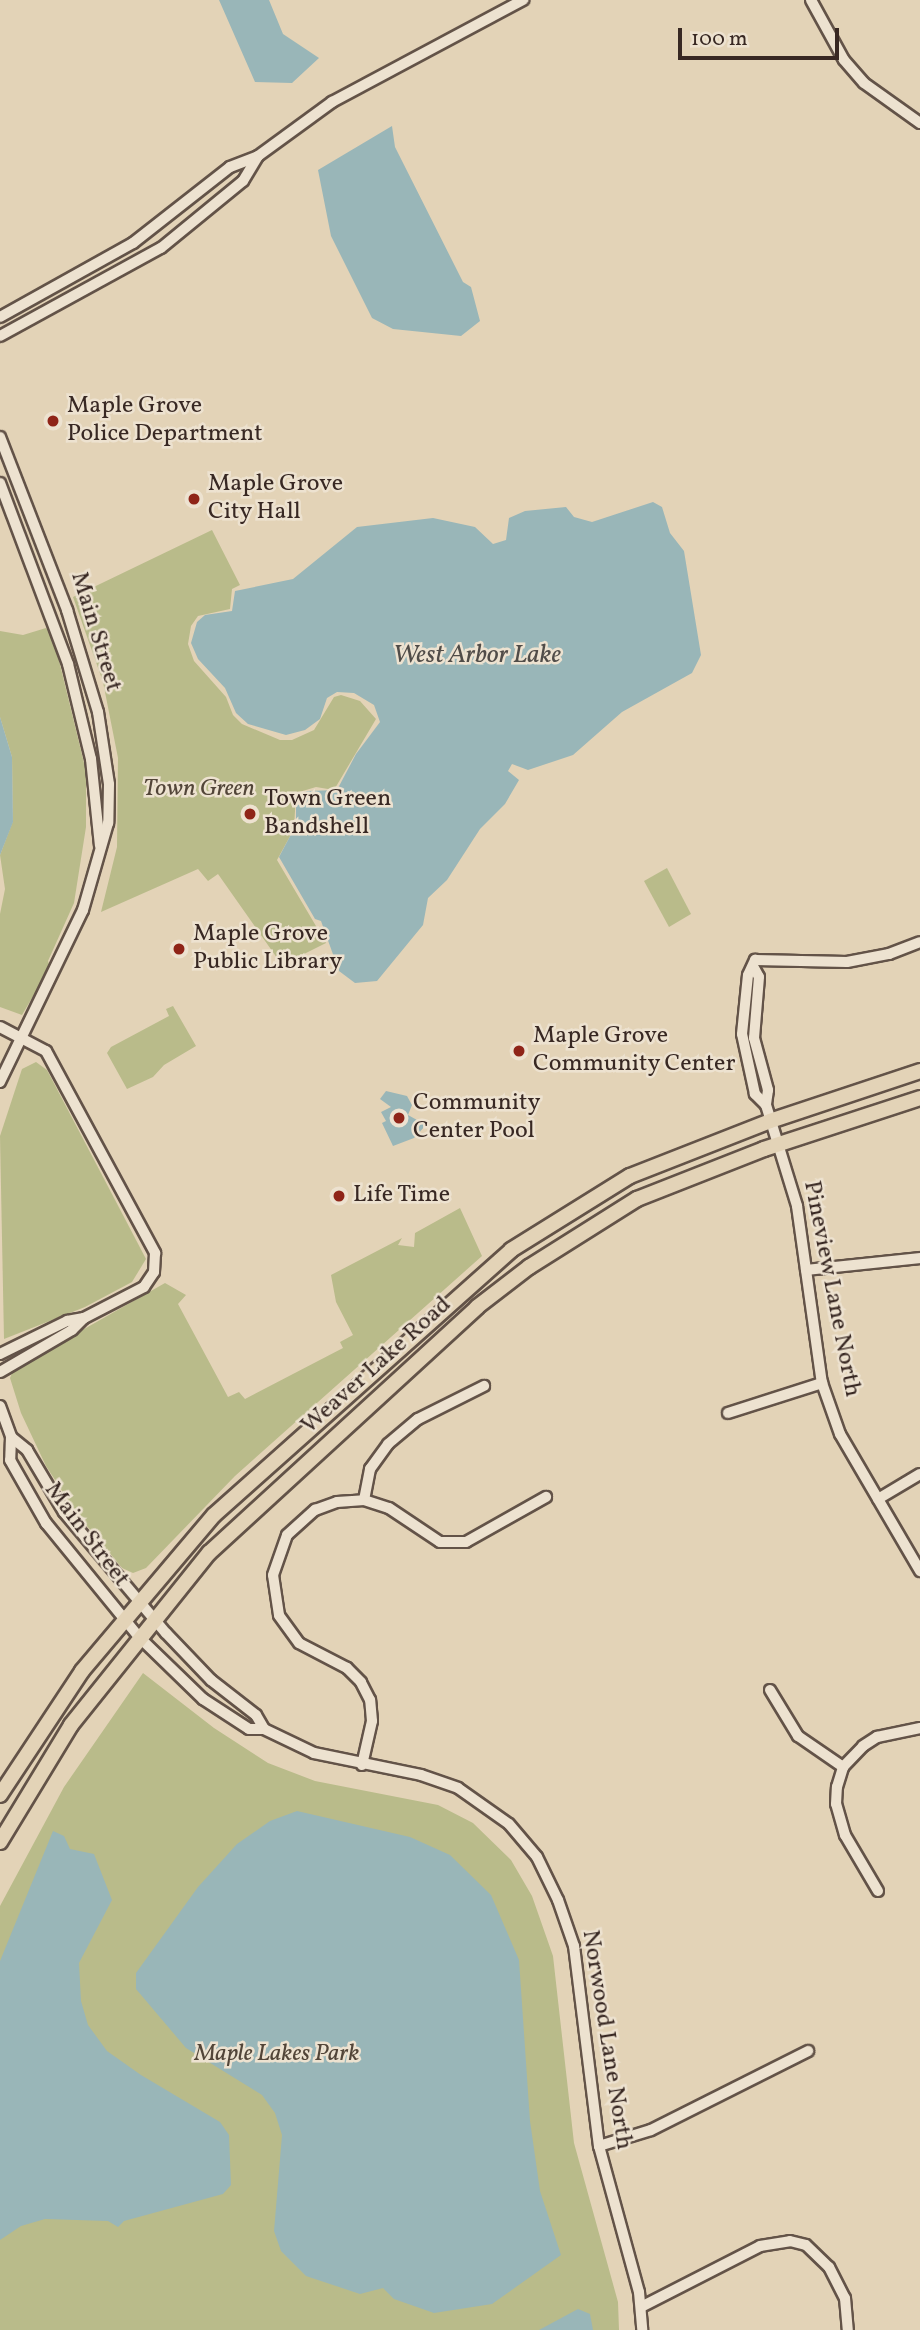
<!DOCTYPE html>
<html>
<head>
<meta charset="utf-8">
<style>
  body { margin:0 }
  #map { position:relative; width:920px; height:2330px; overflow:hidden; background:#e3d3b7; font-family:Vollkorn,serif }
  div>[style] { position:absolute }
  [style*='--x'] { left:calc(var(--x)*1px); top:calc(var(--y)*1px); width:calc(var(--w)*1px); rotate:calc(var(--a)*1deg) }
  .green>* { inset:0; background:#b9bb8a }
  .water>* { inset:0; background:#99b6b8 }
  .roads { filter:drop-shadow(2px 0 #635348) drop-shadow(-2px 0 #635348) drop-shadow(0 2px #635348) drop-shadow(0 -2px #635348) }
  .minor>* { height:10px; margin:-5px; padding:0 5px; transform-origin:5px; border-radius:5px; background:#ede2d0 }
  .major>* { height:14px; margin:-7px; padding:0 7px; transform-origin:7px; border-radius:7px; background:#e3d3b7 }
  .dots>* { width:19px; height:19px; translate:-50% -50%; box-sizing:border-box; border:4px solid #ede2d0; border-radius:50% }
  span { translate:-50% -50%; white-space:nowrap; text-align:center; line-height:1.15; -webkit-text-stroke:5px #ede2d0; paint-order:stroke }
  .poi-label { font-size:24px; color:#382823 }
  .left { translate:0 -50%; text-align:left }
  .street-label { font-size:24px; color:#382823 }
  .park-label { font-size:24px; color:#524538; font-style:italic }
  .water-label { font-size:26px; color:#504c48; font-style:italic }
  .scale { position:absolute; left:678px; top:28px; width:161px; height:32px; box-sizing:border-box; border:4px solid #382823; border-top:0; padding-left:9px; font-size:21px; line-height:24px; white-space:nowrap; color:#382823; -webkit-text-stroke:5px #ede2d0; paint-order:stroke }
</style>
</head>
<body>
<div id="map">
  <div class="green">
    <div style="clip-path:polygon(212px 530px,240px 585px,232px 589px,230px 609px,198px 616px,191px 626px,188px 644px,194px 661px,226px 697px,233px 715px,242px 724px,280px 740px,292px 740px,314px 730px,334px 697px,341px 695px,360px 701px,376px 719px,334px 790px,316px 787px,296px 793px,294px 829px,277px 860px,326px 943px,282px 965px,218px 874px,208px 881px,198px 869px,101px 912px,117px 847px,118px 758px,103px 682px,73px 597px)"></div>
    <div style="clip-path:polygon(46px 628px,53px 636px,86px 771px,86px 827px,74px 903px,48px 961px,50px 967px,22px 1015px,0 1007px,0 914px,5px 889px,0 855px,13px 821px,12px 757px,0 717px,0 631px,23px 635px)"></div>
    <div style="clip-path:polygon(667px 868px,691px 914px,669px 927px,644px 881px)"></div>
    <div style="clip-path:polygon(173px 1006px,196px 1046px,164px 1065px,153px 1077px,127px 1089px,107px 1053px,111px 1047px,169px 1016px,166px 1009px)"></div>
    <div style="clip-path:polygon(36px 1062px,47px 1070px,146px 1259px,132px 1282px,85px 1307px,4px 1339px,0 1136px,22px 1069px)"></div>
    <div style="clip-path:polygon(460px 1208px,482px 1256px,235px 1476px,146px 1568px,133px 1573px,122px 1568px,77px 1514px,46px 1466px,21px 1413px,10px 1378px,14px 1369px,165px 1283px,186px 1295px,178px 1304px,228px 1397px,239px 1392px,245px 1399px,343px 1348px,340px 1342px,353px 1335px,336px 1302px,331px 1275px,402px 1238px,398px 1245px,414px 1247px,415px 1233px)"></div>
    <div style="clip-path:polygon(143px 1673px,214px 1728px,268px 1763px,315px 1781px,438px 1805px,473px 1823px,511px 1860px,532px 1896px,553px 1956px,574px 2143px,618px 2302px,619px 2330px,0 2330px,0 1906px,64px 1787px)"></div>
  </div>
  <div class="water">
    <div style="clip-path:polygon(219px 0,269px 0,283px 34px,319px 58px,292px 83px,255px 82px)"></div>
    <div style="clip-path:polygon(392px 126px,395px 147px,463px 282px,471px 287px,480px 321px,461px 336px,393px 329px,372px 318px,331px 236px,318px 170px)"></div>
    <div style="clip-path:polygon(653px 502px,662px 507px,670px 533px,684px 551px,701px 655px,692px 673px,622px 712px,573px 755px,528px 770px,512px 764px,508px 771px,519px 780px,505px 804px,480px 829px,447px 880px,428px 898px,423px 925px,377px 981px,355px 983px,339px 971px,321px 921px,315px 919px,279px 857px,296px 825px,296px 798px,307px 791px,337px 790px,356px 754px,380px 722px,374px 705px,354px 693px,337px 692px,327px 698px,320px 719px,305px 730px,286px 735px,248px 724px,236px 713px,225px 688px,198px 659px,191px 643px,197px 622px,205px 615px,232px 611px,235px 591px,293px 579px,357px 527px,433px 518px,475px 527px,493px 544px,506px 540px,509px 518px,525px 511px,566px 507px,574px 517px,592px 522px)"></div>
    <div style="clip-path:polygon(0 717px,12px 757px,13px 822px,0 855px)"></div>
    <div style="clip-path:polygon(386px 1091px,407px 1096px,412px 1105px,408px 1115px,426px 1125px,414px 1138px,393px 1146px,382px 1123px,386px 1121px,381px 1112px,391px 1107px,380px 1099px)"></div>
    <div style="clip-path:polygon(297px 1811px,410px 1837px,450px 1855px,491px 1895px,519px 1960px,530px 2121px,540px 2191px,561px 2255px,492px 2304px,434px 2313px,394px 2299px,383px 2288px,360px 2294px,306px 2276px,281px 2251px,274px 2231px,282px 2135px,275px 2113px,262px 2095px,186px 2048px,136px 1989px,136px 1973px,198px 1887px,237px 1844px,270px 1821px)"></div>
    <div style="clip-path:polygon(53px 1831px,64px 1836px,70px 1849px,94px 1854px,112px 1900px,79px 1963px,81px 2001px,88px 2025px,107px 2051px,141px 2075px,220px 2122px,229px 2135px,231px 2185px,223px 2194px,124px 2221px,118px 2227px,108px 2221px,45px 2219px,21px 2226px,0 2240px,0 1961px)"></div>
    <div style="clip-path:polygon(578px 2309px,590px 2314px,593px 2330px,539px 2330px)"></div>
  </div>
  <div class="roads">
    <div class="minor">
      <div style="--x:811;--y:0;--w:68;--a:61.2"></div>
      <div style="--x:844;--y:60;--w:30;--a:49"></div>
      <div style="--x:864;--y:83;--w:69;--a:35.5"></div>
      <div style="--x:0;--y:317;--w:152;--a:-29.1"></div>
      <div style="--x:133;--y:243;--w:123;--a:-38.1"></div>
      <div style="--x:230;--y:167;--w:30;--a:-21"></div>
      <div style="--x:258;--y:156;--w:92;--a:-36.1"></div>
      <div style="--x:332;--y:102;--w:217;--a:-28.1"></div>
      <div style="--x:0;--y:336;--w:183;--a:-28.7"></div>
      <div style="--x:161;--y:248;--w:106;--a:-39.3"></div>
      <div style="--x:243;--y:181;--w:29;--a:-59"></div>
      <div style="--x:0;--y:437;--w:186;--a:68.8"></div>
      <div style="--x:67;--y:610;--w:107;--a:73.1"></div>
      <div style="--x:98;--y:712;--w:73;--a:81.3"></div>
      <div style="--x:109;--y:784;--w:39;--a:91"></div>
      <div style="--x:108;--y:823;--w:91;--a:106"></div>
      <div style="--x:83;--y:910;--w:191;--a:115.8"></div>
      <div style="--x:0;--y:483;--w:193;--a:69.4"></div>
      <div style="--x:68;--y:664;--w:98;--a:76.4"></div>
      <div style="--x:91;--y:759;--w:87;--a:84.1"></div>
      <div style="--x:754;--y:968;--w:10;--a:61"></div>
      <div style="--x:759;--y:977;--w:61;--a:94.7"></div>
      <div style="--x:754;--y:1038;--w:54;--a:74.9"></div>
      <div style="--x:768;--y:1090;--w:15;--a:98"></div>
      <div style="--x:766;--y:1105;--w:106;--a:72.9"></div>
      <div style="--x:797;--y:1206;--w:179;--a:82"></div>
      <div style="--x:822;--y:1383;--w:54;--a:70.6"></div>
      <div style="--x:840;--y:1434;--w:159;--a:59.7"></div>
      <div style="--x:0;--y:1027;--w:52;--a:27.6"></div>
      <div style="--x:46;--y:1051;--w:230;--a:61.6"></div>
      <div style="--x:155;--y:1253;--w:19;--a:93"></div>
      <div style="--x:154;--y:1272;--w:18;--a:124"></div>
      <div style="--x:144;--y:1287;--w:68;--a:152.7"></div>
      <div style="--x:766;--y:1105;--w:16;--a:-135"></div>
      <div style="--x:755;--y:1094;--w:61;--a:-102.2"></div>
      <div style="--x:742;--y:1034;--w:59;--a:-84.2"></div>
      <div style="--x:748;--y:975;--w:17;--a:-65"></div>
      <div style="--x:755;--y:960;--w:92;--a:1.2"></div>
      <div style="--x:847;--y:962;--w:43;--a:-10.8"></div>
      <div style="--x:889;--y:954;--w:33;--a:-21"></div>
      <div style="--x:806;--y:1270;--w:115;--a:-6"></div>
      <div style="--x:0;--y:1354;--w:75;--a:-26.2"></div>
      <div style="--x:67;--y:1321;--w:17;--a:-10"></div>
      <div style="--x:84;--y:1318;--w:17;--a:135"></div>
      <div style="--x:72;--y:1330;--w:83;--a:149.7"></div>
      <div style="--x:0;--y:1406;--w:33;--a:70"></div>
      <div style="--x:11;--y:1437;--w:23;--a:92"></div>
      <div style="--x:10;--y:1460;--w:73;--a:60.3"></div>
      <div style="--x:46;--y:1523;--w:146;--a:50.8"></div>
      <div style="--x:138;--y:1636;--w:91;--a:44.1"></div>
      <div style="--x:203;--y:1699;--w:55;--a:33.1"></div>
      <div style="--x:249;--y:1729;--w:15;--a:0"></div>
      <div style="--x:264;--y:1729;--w:55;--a:25.6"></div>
      <div style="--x:314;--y:1753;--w:109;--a:11.6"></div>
      <div style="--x:421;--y:1775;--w:39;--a:19"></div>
      <div style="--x:458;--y:1788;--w:62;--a:35.2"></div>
      <div style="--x:509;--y:1824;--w:43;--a:49.7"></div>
      <div style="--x:537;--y:1857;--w:48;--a:64"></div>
      <div style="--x:558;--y:1900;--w:49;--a:70.8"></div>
      <div style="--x:574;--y:1946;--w:202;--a:82.9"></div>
      <div style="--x:599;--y:2146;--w:151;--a:74.7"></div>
      <div style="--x:639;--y:2292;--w:38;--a:85"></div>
      <div style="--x:728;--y:1413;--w:99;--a:-17.7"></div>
      <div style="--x:11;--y:1437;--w:21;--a:39"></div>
      <div style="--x:27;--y:1450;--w:72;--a:59.2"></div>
      <div style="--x:64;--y:1512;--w:158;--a:49.9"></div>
      <div style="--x:166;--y:1633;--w:65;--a:46.2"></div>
      <div style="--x:211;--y:1680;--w:57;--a:37.9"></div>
      <div style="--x:256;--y:1715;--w:16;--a:60"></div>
      <div style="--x:878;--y:1499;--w:49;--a:-30.8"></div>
      <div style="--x:364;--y:1500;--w:32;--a:-79"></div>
      <div style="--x:370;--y:1469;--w:31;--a:-54"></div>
      <div style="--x:388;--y:1444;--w:39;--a:-40"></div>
      <div style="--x:418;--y:1419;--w:74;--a:-26.6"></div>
      <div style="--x:770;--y:1690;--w:54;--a:58.7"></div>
      <div style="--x:798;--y:1736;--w:55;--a:34.6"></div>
      <div style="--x:362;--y:1765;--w:45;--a:-77.2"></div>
      <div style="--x:372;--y:1721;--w:21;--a:-95"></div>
      <div style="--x:370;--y:1700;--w:20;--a:-117"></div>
      <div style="--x:361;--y:1682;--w:20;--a:-135"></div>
      <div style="--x:347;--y:1668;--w:54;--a:-152.5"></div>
      <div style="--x:299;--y:1643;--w:34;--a:-126"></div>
      <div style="--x:279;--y:1615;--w:40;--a:-98.5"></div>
      <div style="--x:273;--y:1575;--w:42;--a:-70.7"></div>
      <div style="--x:287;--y:1535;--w:38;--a:-42"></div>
      <div style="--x:315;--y:1510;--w:23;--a:-20"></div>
      <div style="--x:337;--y:1502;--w:27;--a:-4"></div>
      <div style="--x:364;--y:1500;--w:26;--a:18"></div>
      <div style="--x:389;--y:1508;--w:61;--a:33.7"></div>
      <div style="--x:440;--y:1542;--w:26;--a:0"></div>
      <div style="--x:466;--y:1542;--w:92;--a:-29.4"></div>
      <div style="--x:878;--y:1891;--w:65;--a:-120.5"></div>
      <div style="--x:845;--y:1835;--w:32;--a:-106"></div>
      <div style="--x:836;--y:1804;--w:17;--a:-87"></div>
      <div style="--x:837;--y:1787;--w:21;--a:-73"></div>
      <div style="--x:843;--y:1767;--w:29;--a:-46"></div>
      <div style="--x:863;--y:1746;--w:17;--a:-33"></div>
      <div style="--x:877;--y:1737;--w:44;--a:-11.8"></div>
      <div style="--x:599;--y:2146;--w:54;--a:-17.1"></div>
      <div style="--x:651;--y:2130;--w:176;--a:-26.7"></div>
      <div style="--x:641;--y:2307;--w:134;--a:-27.1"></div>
      <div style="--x:760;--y:2246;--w:30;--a:-9"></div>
      <div style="--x:790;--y:2241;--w:16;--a:14"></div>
      <div style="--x:806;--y:2245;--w:32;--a:44"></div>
      <div style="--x:829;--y:2267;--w:35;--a:63"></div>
      <div style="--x:845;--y:2298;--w:32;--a:85"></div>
    </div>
    <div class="major">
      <div style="--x:0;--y:1795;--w:149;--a:-56.5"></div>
      <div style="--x:82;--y:1671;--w:204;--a:-49.8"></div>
      <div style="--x:214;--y:1515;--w:398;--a:-41.7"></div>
      <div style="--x:511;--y:1250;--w:140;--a:-31.9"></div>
      <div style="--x:630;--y:1176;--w:150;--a:-21.4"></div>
      <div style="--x:770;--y:1121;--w:158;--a:-18.4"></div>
      <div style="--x:0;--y:1842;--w:137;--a:-58.7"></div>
      <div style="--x:71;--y:1725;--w:221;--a:-51.3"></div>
      <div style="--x:209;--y:1553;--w:364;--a:-42.5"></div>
      <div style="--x:477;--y:1307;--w:66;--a:-37.6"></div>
      <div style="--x:529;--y:1267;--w:128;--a:-32.2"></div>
      <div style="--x:637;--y:1199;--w:136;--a:-21.5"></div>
      <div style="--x:764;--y:1149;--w:164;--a:-18.1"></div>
    </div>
  </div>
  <div class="dots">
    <div style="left:53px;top:421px;background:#8f2418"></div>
    <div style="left:194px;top:499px;background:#8f2418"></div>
    <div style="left:250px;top:814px;background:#8f2418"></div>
    <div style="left:179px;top:949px;background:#8f2418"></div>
    <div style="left:519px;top:1051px;background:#8f2418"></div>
    <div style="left:399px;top:1118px;background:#8f2418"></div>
    <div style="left:339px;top:1196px;background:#8f2418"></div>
  </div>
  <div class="poi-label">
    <span class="left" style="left:67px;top:421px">Maple Grove<br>Police Department</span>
    <span class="left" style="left:208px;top:499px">Maple Grove<br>City Hall</span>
    <span class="left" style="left:264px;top:814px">Town Green<br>Bandshell</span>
    <span class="left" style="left:193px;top:949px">Maple Grove<br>Public Library</span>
    <span class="left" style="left:533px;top:1051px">Maple Grove<br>Community Center</span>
    <span class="left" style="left:413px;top:1118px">Community<br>Center Pool</span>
    <span class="left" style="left:353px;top:1196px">Life Time</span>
  </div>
  <div class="street-label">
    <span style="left:95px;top:632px;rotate:73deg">Main Street</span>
    <span style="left:831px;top:1289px;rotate:79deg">Pineview Lane North</span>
    <span style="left:377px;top:1366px;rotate:-42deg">Weaver Lake Road</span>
    <span style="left:86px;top:1535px;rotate:53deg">Main Street</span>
    <span style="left:606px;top:2040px;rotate:81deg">Norwood Lane North</span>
  </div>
  <div class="park-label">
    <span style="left:199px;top:790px">Town Green</span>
    <span style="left:277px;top:2055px">Maple Lakes Park</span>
  </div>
  <div class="water-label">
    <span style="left:477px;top:656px">West Arbor Lake</span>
  </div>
  <div class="scale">100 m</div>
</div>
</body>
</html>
